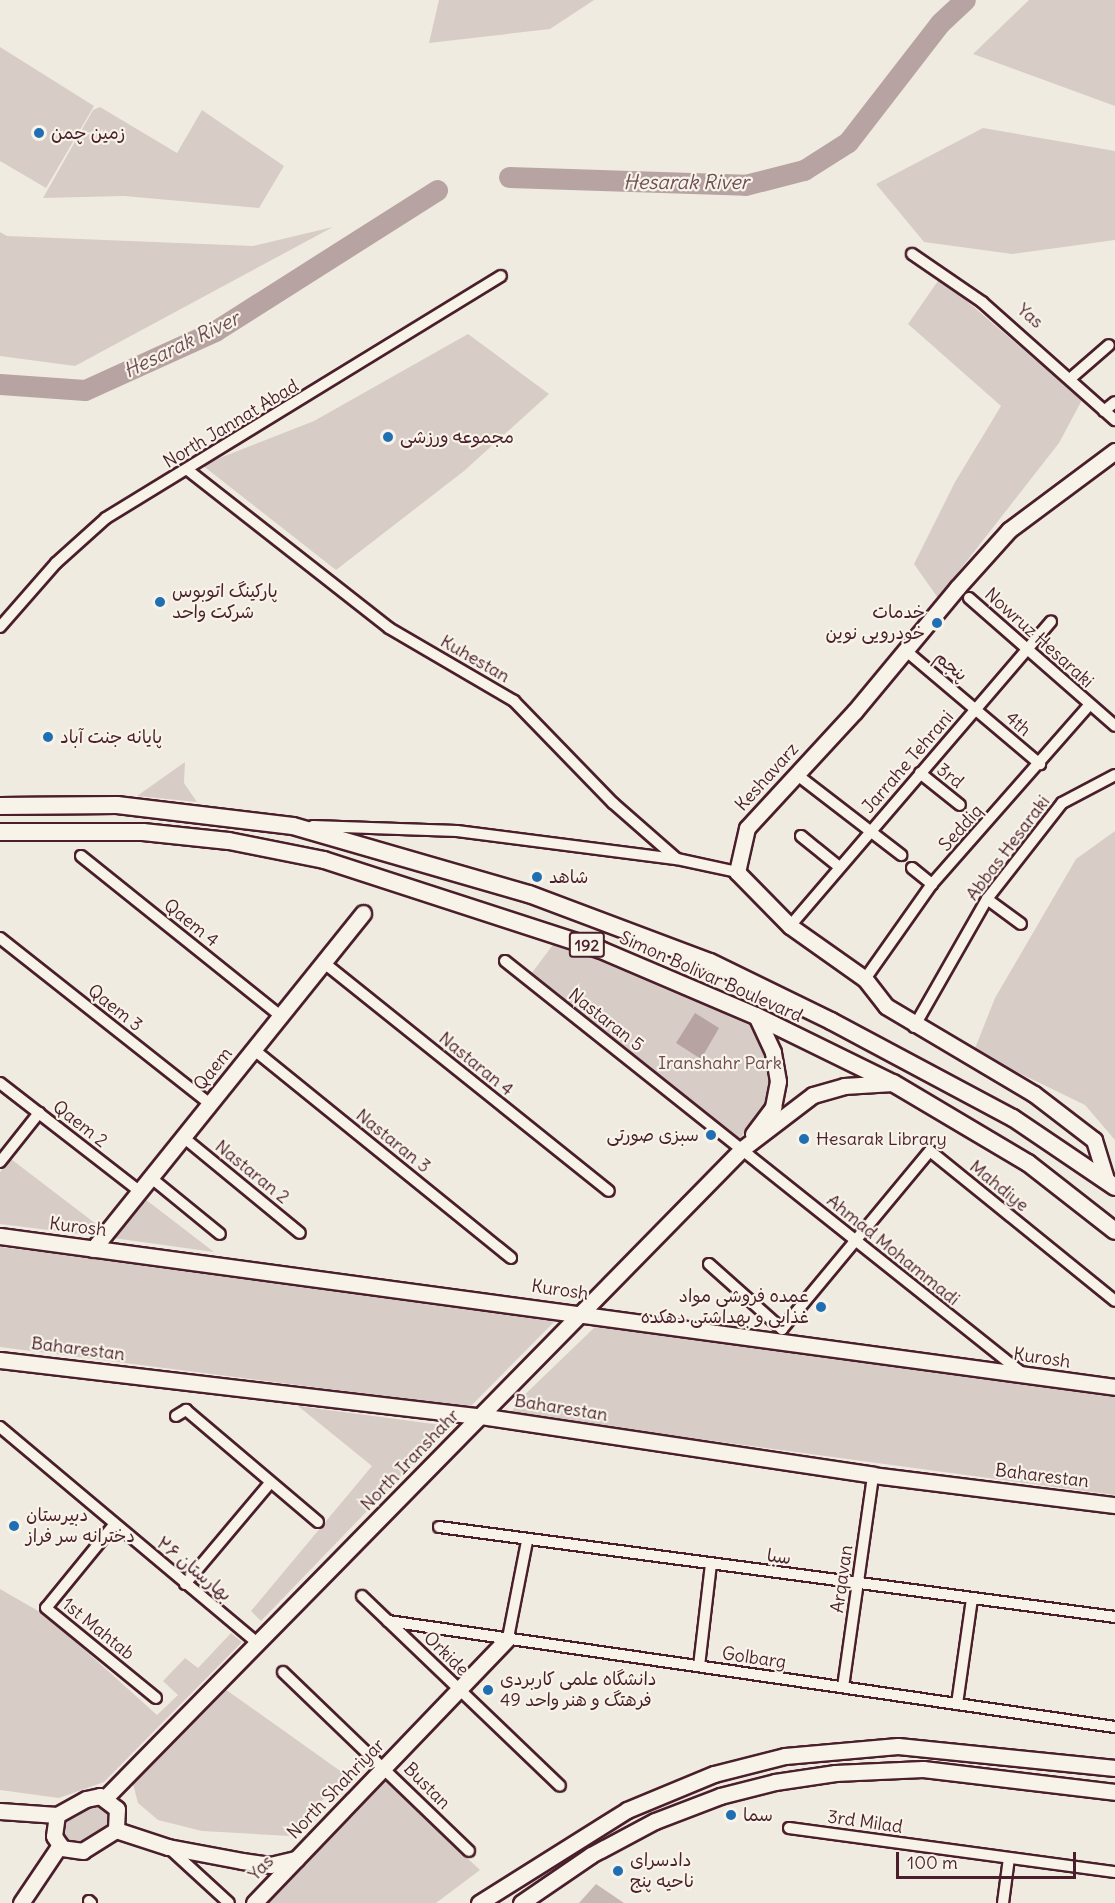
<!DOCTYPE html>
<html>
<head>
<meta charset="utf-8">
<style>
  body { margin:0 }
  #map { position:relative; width:1115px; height:1903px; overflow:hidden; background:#f0ebe0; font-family:Delius,"Playpen Sans Arabic",sans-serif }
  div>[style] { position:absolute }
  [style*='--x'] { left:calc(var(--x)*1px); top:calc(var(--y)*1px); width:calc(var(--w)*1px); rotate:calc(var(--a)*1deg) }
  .green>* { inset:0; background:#d8cdc6 }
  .water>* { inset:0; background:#b7a4a2 }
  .river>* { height:21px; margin:-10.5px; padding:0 10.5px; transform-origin:10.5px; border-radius:10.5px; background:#b7a4a2 }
  .building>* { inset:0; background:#c6b8b3 }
  .roads { filter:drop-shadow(2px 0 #4a1f2b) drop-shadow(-2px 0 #4a1f2b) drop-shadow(0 2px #4a1f2b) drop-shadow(0 -2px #4a1f2b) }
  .street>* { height:10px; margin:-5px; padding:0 5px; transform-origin:5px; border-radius:5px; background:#f7f3e8 }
  .secondary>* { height:15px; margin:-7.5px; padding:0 7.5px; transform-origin:7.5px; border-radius:7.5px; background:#f7f3e8 }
  .primary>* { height:16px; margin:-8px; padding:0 8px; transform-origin:8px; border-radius:8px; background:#f7f3e8 }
  .dots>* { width:16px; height:16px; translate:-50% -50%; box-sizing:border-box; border:3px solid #f7f3e8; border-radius:50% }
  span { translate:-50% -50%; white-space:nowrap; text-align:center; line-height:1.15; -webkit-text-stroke:4.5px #f7f3e8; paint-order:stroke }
  .shield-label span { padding:2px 4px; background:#f7f3e8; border:2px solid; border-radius:4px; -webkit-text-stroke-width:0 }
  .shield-label { font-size:16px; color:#4a1f2b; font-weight:700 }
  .poi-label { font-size:18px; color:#4a1f2b }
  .left { translate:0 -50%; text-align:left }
  .right { translate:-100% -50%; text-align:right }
  .street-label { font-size:18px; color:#4a1f2b }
  .park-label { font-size:18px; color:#6e4a52 }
  .water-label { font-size:20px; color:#704e55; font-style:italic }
  .scale { position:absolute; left:896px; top:1852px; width:180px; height:27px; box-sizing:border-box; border:3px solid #4a1f2b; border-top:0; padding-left:8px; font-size:18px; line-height:21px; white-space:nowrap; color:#4a1f2b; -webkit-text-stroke:4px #f7f3e8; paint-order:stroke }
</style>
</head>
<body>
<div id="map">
  <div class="green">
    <div style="clip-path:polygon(439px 0,594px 0,550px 29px,429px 43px)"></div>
    <div style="clip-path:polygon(1029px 0,1115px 0,1115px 106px,973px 54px)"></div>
    <div style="clip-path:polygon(0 47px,94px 106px,46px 188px,0 161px)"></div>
    <div style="clip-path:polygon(100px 107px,177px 153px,202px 110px,284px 166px,259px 208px,124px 196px,43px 198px,93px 110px)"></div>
    <div style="clip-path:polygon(983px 128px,1115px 151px,1115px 240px,1012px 254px,924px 242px,876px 184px)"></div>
    <div style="clip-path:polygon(333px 227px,75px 366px,0 356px,0 232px,7px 236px,253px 246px)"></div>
    <div style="clip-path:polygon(940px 278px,1082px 400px,1059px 443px,938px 598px,914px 564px,955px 482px,1001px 406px,908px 324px)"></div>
    <div style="clip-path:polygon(468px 334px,549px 394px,464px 471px,336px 570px,202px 465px,314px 421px)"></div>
    <div style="clip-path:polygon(185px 762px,184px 783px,197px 802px,137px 796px)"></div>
    <div style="clip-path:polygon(1115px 831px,1115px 1140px,1085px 1105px,974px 1051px,995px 998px,1076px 859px)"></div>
    <div style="clip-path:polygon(555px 942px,659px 983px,753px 1027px,763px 1040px,771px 1077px,768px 1105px,738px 1141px,531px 974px)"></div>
    <div style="clip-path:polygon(11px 1159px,100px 1227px,89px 1235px,0 1224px,0 1172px)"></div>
    <div style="clip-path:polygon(145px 1199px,214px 1252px,113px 1238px)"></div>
    <div style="clip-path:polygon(0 1247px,220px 1273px,557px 1319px,470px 1407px,0 1347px)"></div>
    <div style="clip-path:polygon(597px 1325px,1115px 1397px,1115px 1495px,512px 1414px,515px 1404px)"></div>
    <div style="clip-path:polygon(298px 1406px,449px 1426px,261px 1621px,251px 1611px,372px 1466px)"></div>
    <div style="clip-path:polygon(0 1589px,47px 1616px,157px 1715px,178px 1695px,163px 1681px,185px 1658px,198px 1668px,231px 1633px,242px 1642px,104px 1782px,59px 1798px,0 1790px)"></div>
    <div style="clip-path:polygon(225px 1689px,346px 1775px,289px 1836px,202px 1831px,158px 1820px,138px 1803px,132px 1780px)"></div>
    <div style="clip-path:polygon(384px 1780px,480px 1870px,436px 1903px,263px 1903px)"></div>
    <div style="clip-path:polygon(93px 1801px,109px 1806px,114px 1827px,82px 1847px,60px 1839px,64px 1816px)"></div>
  </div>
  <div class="water">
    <div style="clip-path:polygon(695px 1013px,719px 1028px,701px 1059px,676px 1043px)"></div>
  </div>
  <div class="river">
    <div style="--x:509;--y:177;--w:236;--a:1.9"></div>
    <div style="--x:745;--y:185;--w:61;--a:-14.3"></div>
    <div style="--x:804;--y:170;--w:52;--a:-32.5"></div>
    <div style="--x:848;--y:142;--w:150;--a:-52.3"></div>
    <div style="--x:940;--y:23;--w:34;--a:-43"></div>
    <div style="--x:0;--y:384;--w:85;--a:4"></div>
    <div style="--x:85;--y:390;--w:143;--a:-24.4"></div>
    <div style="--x:215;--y:331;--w:263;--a:-32.4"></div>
  </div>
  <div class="building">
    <div style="clip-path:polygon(596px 1884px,624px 1903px,579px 1903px)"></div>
  </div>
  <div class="roads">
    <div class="street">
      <div style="--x:912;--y:254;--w:85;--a:34.4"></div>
      <div style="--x:982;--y:302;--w:178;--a:41.6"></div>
      <div style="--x:1071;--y:378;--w:50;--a:-41"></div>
      <div style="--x:1104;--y:411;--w:14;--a:-39"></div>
      <div style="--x:189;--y:471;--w:254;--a:38.1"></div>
      <div style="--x:389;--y:628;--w:145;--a:30.3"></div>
      <div style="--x:514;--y:701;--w:142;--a:45.9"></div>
      <div style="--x:613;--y:803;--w:85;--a:41.2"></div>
      <div style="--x:677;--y:859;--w:61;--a:12.2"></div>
      <div style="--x:969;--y:598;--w:194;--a:41.2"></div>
      <div style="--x:0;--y:627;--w:85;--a:-48.8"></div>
      <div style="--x:56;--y:563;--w:67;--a:-42"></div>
      <div style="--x:106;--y:518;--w:463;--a:-31.5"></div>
      <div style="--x:905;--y:650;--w:177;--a:40.2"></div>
      <div style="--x:920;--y:773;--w:51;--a:38.7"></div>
      <div style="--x:796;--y:774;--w:133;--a:37.6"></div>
      <div style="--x:313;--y:826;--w:144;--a:2"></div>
      <div style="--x:457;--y:831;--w:222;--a:7.3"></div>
      <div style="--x:801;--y:836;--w:48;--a:39"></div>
      <div style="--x:81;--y:856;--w:256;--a:38.7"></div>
      <div style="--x:912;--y:868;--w:26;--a:39"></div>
      <div style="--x:987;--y:899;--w:42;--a:36.3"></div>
      <div style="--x:790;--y:926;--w:401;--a:-49.4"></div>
      <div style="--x:0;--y:938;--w:268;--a:38.3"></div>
      <div style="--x:505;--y:961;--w:661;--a:38.55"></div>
      <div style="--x:323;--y:962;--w:366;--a:38.7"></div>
      <div style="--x:865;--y:979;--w:116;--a:-54.8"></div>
      <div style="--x:932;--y:884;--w:238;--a:-48.7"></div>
      <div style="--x:914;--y:1027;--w:147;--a:-60.3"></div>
      <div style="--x:987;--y:899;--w:122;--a:-52"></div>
      <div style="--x:1062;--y:803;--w:60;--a:-27.8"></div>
      <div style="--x:253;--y:1049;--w:332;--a:39"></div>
      <div style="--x:0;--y:1083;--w:176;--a:37.8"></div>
      <div style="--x:183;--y:1137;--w:151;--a:39.4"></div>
      <div style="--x:0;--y:1162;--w:63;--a:-51.5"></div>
      <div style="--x:150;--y:1177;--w:90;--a:39.2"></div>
      <div style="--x:709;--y:1264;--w:98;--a:41.7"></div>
      <div style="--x:782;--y:1329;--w:231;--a:-50.3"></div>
      <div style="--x:930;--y:1151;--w:238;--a:39"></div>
      <div style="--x:176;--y:1416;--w:12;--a:-31"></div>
      <div style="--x:186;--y:1410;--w:173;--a:40.3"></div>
      <div style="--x:0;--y:1427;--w:336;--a:40"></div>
      <div style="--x:114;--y:1525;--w:107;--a:129.3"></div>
      <div style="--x:46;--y:1608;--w:142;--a:39.3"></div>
      <div style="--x:439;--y:1527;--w:682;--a:7.58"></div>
      <div style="--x:185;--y:1584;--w:133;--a:-49.9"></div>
      <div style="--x:362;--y:1596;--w:274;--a:43.8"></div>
      <div style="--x:388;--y:1621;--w:735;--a:8.3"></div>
      <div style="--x:508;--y:1638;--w:99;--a:-78.9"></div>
      <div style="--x:699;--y:1666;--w:103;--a:-83.3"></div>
      <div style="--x:283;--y:1672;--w:258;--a:43.9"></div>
      <div style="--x:843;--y:1687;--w:214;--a:-81.9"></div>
      <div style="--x:957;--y:1704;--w:106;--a:-81.9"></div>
      <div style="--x:789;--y:1828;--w:329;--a:7.7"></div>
      <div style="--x:169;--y:1848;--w:81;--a:42.5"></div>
      <div style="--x:89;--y:1901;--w:3;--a:45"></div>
      <div style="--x:1003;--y:1903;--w:45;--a:-82.4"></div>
    </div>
    <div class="secondary">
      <div style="--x:753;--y:1134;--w:34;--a:-53"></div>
      <div style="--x:773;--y:1107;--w:26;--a:-79"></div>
      <div style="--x:778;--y:1081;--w:29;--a:-100"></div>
      <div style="--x:773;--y:1052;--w:40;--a:-115"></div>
      <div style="--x:1106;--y:1179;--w:41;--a:-107.1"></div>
      <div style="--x:1094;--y:1140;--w:76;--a:-142.5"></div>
      <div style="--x:1034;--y:1094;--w:172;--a:-149.3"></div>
      <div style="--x:886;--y:1006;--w:34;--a:-128"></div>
      <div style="--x:865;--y:979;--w:92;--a:-144.8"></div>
      <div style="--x:790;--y:926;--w:76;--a:-134.5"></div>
      <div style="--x:737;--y:872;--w:45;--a:-77.2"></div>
      <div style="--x:747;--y:828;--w:159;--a:-47.3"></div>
      <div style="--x:855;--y:711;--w:160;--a:-50.3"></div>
      <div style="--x:957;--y:588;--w:78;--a:-48.1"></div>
      <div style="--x:1009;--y:530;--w:132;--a:-36.7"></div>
      <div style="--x:0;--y:1236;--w:1125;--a:7.71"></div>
      <div style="--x:93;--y:1249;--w:431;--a:-51.2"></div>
      <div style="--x:0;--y:1360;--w:483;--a:6.7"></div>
      <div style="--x:480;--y:1416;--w:397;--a:8.5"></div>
      <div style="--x:873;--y:1475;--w:244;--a:7.1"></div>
      <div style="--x:100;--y:1796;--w:21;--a:37"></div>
      <div style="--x:117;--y:1809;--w:21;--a:93"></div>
      <div style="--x:116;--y:1830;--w:39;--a:148"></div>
      <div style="--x:83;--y:1851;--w:21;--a:-172"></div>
      <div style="--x:62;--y:1848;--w:14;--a:-124"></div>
      <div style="--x:54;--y:1836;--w:21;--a:-82"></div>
      <div style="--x:57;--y:1815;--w:33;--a:-29"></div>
      <div style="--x:86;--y:1799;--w:14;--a:-12"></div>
      <div style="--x:105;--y:1798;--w:909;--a:-45.53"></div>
      <div style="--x:742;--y:1149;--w:89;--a:-37.3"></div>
      <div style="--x:813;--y:1095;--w:32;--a:-16"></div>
      <div style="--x:844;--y:1086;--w:49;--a:-3.5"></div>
      <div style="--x:0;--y:1811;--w:57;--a:4"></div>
      <div style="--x:116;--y:1830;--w:55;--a:18.1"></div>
      <div style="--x:168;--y:1847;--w:75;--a:10.7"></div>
      <div style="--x:242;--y:1861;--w:28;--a:8"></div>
      <div style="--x:270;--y:1865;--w:27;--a:-13"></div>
      <div style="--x:21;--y:1903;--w:70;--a:-56.1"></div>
      <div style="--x:254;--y:1903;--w:367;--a:-46.2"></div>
      <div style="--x:479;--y:1903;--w:175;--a:-32.1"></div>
      <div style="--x:627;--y:1810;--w:94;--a:-22.5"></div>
      <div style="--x:714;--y:1774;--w:73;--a:-14.2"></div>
      <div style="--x:785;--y:1756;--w:113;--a:-5.1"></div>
      <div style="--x:898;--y:1746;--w:218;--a:5.8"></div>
      <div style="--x:521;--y:1903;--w:85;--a:-34.4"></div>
      <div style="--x:591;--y:1855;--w:72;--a:-28"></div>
      <div style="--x:655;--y:1821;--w:70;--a:-21"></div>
      <div style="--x:720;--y:1796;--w:57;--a:-14.3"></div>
      <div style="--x:775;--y:1782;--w:61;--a:-8.5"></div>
      <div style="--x:835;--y:1773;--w:88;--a:-2.6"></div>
      <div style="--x:923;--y:1769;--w:193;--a:6.8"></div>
    </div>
    <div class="primary">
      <div style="--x:0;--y:806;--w:117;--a:-0.5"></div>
      <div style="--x:117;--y:805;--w:177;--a:6.8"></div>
      <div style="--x:293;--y:826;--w:246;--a:16.1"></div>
      <div style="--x:529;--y:894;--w:193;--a:20.6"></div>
      <div style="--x:710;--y:962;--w:135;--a:26"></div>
      <div style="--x:831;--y:1021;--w:206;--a:28.1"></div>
      <div style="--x:1013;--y:1118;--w:123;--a:34.1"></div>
      <div style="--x:0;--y:832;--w:143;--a:0"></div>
      <div style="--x:143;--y:832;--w:86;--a:6"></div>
      <div style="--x:229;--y:841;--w:97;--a:11.3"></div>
      <div style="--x:324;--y:860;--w:291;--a:18"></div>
      <div style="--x:601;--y:950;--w:168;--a:23.1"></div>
      <div style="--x:756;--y:1016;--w:153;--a:26.1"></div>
      <div style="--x:893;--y:1083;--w:157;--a:30.7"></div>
      <div style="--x:1028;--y:1163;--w:110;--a:38"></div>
    </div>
  </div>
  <div class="dots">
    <div style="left:39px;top:133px;background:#1f6fb2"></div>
    <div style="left:388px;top:437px;background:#1f6fb2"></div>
    <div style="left:160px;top:602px;background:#1f6fb2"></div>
    <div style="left:937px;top:623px;background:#1f6fb2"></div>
    <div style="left:48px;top:737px;background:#1f6fb2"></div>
    <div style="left:537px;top:877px;background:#1f6fb2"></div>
    <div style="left:711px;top:1135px;background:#1f6fb2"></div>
    <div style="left:804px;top:1139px;background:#1f6fb2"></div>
    <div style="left:821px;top:1307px;background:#1f6fb2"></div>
    <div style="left:14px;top:1526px;background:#1f6fb2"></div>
    <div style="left:488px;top:1690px;background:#1f6fb2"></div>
    <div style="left:731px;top:1815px;background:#1f6fb2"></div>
    <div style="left:618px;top:1871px;background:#1f6fb2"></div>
  </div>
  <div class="shield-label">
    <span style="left:587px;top:945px">192</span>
  </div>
  <div class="poi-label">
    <span class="left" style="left:51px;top:133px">زمین چمن</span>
    <span class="left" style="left:400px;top:437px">مجموعه ورزشی</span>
    <span class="left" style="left:172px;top:602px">پارکینگ اتوبوس<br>شرکت واحد</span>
    <span class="right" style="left:925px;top:623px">خدمات<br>خودرویی نوین</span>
    <span class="left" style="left:60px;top:737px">پایانه جنت آباد</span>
    <span class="left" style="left:549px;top:877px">شاهد</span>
    <span class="right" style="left:699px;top:1135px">سبزی صورتی</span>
    <span class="left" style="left:816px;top:1139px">Hesarak Library</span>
    <span class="right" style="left:809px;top:1307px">عمده فروشی مواد<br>غذایی و بهداشتی دهکده</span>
    <span class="left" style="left:26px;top:1526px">دبیرستان<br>دخترانه سر فراز</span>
    <span class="left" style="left:500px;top:1690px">دانشگاه علمی کاربردی<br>فرهتگ و هنر واحد 49</span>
    <span class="left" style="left:743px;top:1815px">سما</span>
    <span class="left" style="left:630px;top:1871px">دادسرای<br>ناحیه پنج</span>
  </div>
  <div class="street-label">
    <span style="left:1030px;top:316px;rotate:40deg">Yas</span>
    <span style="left:231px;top:424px;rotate:-31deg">North Jannat Abad</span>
    <span style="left:1039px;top:638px;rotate:42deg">Nowruz Hesaraki</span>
    <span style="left:475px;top:659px;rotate:30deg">Kuhestan</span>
    <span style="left:951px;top:666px;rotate:40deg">پنجم</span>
    <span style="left:1018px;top:724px;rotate:41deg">4th</span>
    <span style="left:908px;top:762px;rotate:-49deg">Jarrahe Tehrani</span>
    <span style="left:950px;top:776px;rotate:38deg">3rd</span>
    <span style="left:767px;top:777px;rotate:-48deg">Keshavarz</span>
    <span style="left:961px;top:828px;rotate:-48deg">Seddiq</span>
    <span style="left:1008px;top:848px;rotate:-53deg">Abbas Hesaraki</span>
    <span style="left:191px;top:923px;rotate:39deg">Qaem 4</span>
    <span style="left:711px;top:977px;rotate:24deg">Simon Bolivar Boulevard</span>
    <span style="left:115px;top:1008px;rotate:38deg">Qaem 3</span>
    <span style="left:606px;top:1020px;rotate:38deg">Nastaran 5</span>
    <span style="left:476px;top:1064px;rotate:39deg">Nastaran 4</span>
    <span style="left:213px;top:1069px;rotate:-51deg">Qaem</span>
    <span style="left:80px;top:1124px;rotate:38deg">Qaem 2</span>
    <span style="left:393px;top:1141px;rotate:39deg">Nastaran 3</span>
    <span style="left:252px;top:1172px;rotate:39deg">Nastaran 2</span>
    <span style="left:999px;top:1186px;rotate:39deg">Mahdiye</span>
    <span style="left:78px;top:1227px;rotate:7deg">Kurosh</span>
    <span style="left:893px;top:1250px;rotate:39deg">Ahmad Mohammadi</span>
    <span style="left:560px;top:1290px;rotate:8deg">Kurosh</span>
    <span style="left:78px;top:1349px;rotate:7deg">Baharestan</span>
    <span style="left:1042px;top:1358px;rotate:8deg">Kurosh</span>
    <span style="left:561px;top:1408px;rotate:9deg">Baharestan</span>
    <span style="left:410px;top:1460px;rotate:-46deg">North Iranshahr</span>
    <span style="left:1042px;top:1476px;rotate:7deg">Baharestan</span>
    <span style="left:779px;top:1557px;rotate:7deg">سبا</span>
    <span style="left:194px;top:1569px;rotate:39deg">بهارستان ۲۶</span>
    <span style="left:842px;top:1579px;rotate:-82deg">Arqavan</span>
    <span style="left:98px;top:1629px;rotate:39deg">1st Mahtab</span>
    <span style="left:446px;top:1654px;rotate:44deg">Orkide</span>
    <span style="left:754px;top:1658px;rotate:8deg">Golbarg</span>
    <span style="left:427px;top:1786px;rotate:45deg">Bustan</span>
    <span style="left:336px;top:1789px;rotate:-46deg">North Shahriyar</span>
    <span style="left:865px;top:1822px;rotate:8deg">3rd Milad</span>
    <span style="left:261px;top:1868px;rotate:-46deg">Yas</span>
  </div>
  <div class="park-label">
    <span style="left:720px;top:1063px">Iranshahr Park</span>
  </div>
  <div class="water-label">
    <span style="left:686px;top:181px">Hesarak River</span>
    <span style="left:181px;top:344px;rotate:-26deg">Hesarak River</span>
  </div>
  <div class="scale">100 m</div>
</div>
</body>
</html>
